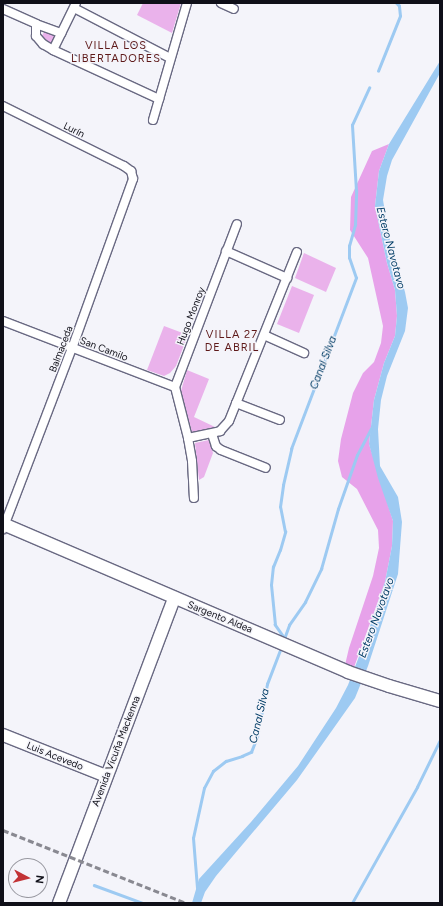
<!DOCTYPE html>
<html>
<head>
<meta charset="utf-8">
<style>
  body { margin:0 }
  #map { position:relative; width:443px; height:906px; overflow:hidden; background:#f4f4fa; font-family:Figtree,sans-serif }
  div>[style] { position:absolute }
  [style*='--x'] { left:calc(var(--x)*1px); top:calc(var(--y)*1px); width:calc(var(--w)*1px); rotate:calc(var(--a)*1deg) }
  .green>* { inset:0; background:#eab2eb }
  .forest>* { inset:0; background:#e7a2ea }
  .water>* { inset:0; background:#9dcaf2 }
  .stream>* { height:2.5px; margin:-1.25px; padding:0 1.25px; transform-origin:1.25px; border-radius:1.25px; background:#9dcaf2 }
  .roads { filter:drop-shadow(1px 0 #696982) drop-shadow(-1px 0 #696982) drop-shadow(0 1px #696982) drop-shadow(0 -1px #696982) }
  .street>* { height:8px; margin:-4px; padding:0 4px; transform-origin:4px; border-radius:4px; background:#fff }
  .secondary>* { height:12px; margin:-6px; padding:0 6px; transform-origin:6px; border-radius:6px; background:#fff }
  .rail>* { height:2.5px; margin-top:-1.25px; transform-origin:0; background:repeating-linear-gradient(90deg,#898991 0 6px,transparent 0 9px) }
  span { translate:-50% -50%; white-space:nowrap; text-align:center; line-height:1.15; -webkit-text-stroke:3px #f4f4fa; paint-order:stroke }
  .street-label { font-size:10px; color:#0f0f18 }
  .neighbourhood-label { font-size:11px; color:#5e1919; letter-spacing:1px }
  .water-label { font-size:11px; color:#003c66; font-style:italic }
  .frame { position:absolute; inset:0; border:4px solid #0f0f18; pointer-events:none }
  .north { position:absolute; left:8px; top:858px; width:40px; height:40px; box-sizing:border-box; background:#f4f4fa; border:1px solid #9898a0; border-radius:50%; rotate:97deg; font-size:11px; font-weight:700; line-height:16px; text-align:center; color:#0f0f18 }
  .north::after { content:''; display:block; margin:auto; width:14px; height:18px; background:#c23336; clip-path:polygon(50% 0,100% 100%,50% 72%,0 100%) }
</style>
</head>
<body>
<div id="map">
  <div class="green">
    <div style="clip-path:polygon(143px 3px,181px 3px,172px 33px,137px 15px)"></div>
    <div style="clip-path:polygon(44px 32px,55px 36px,51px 44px,42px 36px)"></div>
    <div style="clip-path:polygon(304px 253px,336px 268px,326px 292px,295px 278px)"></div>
    <div style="clip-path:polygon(292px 286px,314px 295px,299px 333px,277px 324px)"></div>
    <div style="clip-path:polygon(164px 326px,188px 335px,176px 366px,170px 373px,164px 376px,147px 370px)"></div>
    <div style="clip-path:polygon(187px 370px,209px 379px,194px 417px,215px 427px,211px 429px,192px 432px,181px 391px)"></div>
    <div style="clip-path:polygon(209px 440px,213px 453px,204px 477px,199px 480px,195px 443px)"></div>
  </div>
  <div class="forest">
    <div style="clip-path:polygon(389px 144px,379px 171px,375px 206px,387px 263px,395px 290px,397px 316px,395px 336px,384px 363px,374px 400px,369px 444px,393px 521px,392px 546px,385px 582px,353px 670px,345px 665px,349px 648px,373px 576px,379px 548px,378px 530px,357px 489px,342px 477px,338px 461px,341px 439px,353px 393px,363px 373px,374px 362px,381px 343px,383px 326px,368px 258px,350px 230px,351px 197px,372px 151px)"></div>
  </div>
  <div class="water">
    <div style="clip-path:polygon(440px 61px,440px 73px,392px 160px,387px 176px,383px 200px,390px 241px,405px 292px,408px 308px,405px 331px,387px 376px,381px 400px,378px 429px,380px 466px,398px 497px,402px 522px,398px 574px,368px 666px,355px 698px,297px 780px,216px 876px,205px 892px,201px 903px,192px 903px,199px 879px,251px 822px,298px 766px,336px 708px,348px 685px,365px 641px,385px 582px,392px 546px,393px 521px,378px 478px,369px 444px,374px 400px,384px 363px,395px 336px,397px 316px,395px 290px,387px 263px,375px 206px,379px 171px,389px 144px)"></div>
  </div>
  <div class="stream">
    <div style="--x:378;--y:71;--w:59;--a:-68.2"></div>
    <div style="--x:400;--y:16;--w:10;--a:-96"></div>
    <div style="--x:399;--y:6;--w:4;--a:-135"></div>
    <div style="--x:284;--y:638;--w:16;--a:-125"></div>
    <div style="--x:275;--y:625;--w:40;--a:-95.7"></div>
    <div style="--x:271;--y:585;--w:18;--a:-84"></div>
    <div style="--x:273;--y:567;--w:18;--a:-68"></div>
    <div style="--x:280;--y:550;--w:19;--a:-74"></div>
    <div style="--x:285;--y:532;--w:25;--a:-101"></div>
    <div style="--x:280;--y:507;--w:22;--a:-82"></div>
    <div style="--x:283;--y:485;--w:37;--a:-77"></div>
    <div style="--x:291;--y:449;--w:183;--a:-69.2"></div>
    <div style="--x:356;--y:278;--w:21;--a:-109"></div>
    <div style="--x:349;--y:258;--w:12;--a:-90"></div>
    <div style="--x:349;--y:246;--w:22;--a:-74"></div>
    <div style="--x:355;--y:225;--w:34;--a:-88"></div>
    <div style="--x:356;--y:191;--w:66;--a:-93.5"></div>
    <div style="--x:352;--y:125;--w:41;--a:-65.3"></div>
    <div style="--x:284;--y:639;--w:15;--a:-70"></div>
    <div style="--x:289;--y:625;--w:28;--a:-55"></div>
    <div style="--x:305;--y:602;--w:37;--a:-64"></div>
    <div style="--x:321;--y:569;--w:62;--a:-74.2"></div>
    <div style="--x:338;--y:509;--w:57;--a:-70.6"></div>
    <div style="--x:357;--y:455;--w:32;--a:-62"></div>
    <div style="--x:94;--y:885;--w:52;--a:20.2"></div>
    <div style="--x:197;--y:888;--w:50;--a:-94.6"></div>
    <div style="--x:193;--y:838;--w:51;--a:-77.6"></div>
    <div style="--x:204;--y:788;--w:19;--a:-62"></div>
    <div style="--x:213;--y:771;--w:16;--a:-38"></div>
    <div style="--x:226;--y:761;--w:17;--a:-17"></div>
    <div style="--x:242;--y:756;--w:10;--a:-24"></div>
    <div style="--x:251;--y:752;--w:16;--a:-68"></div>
    <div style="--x:257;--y:737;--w:54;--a:-79.3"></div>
    <div style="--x:267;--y:684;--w:39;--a:-69"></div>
    <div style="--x:352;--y:903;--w:133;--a:-60.7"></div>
    <div style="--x:417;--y:787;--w:52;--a:-63.9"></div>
  </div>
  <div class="roads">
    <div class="street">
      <div style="--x:221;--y:3;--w:14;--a:25"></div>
      <div style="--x:74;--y:8;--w:108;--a:27.5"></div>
      <div style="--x:3;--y:9;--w:36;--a:24"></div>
      <div style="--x:36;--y:24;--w:27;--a:20"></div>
      <div style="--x:36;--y:24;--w:12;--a:90"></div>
      <div style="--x:36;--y:36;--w:11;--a:49"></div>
      <div style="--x:43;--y:44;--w:12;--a:31"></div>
      <div style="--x:53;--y:50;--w:117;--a:24.8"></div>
      <div style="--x:53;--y:50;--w:52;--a:-63.9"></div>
      <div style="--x:3;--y:106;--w:135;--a:26.4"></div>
      <div style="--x:124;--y:166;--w:9;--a:36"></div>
      <div style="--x:131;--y:171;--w:8;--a:76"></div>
      <div style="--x:133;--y:179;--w:180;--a:109.8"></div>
      <div style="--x:72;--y:348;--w:194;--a:110.9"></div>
      <div style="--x:153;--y:120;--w:122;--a:-73.8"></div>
      <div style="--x:226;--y:251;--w:67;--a:23.9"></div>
      <div style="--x:3;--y:321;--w:184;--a:21"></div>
      <div style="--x:264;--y:335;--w:44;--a:24.2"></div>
      <div style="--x:175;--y:387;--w:174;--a:-69.2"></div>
      <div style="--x:175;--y:387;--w:53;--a:75.7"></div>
      <div style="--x:188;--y:438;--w:23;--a:80"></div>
      <div style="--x:192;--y:461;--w:37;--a:87"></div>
      <div style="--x:236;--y:403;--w:47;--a:21.1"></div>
      <div style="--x:212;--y:434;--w:13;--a:72"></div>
      <div style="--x:216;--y:446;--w:6;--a:39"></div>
      <div style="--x:221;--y:450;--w:48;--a:21.8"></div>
      <div style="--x:188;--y:438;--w:33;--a:-12"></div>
      <div style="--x:220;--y:431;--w:13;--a:-48"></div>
      <div style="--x:229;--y:421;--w:182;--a:-68.1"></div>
    </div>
    <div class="secondary">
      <div style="--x:3;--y:524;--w:375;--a:23.2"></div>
      <div style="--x:348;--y:672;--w:43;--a:18.9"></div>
      <div style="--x:389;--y:686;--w:53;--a:16.4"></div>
      <div style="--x:3;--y:735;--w:111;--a:21.7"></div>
      <div style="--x:59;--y:903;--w:326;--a:-69.3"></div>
    </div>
  </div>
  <div class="rail">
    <div style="--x:3;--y:830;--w:197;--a:21.7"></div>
  </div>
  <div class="street-label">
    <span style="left:74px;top:130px;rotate:26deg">Lurín</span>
    <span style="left:191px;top:316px;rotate:-69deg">Hugo Monroy</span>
    <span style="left:61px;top:349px;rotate:-69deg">Balmaceda</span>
    <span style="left:104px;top:349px;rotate:21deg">San Camilo</span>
    <span style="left:220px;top:617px;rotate:22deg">Sargento Aldea</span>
    <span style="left:116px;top:751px;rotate:-69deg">Avenida Vicuña Mackenna</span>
    <span style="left:55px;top:756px;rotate:22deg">Luis Acevedo</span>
  </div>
  <div class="neighbourhood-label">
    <span style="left:116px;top:53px">VILLA LOS<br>LIBERTADORES</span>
    <span style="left:232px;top:342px">VILLA 27<br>DE ABRIL</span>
  </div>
  <div class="water-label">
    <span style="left:390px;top:248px;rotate:75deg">Estero Navotavo</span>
    <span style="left:324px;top:363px;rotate:-69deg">Canal Silva</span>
    <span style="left:377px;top:618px;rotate:-70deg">Estero Navotavo</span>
    <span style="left:260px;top:716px;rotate:-77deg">Canal Silva</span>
  </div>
  <div class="frame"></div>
  <div class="north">N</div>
</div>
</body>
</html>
